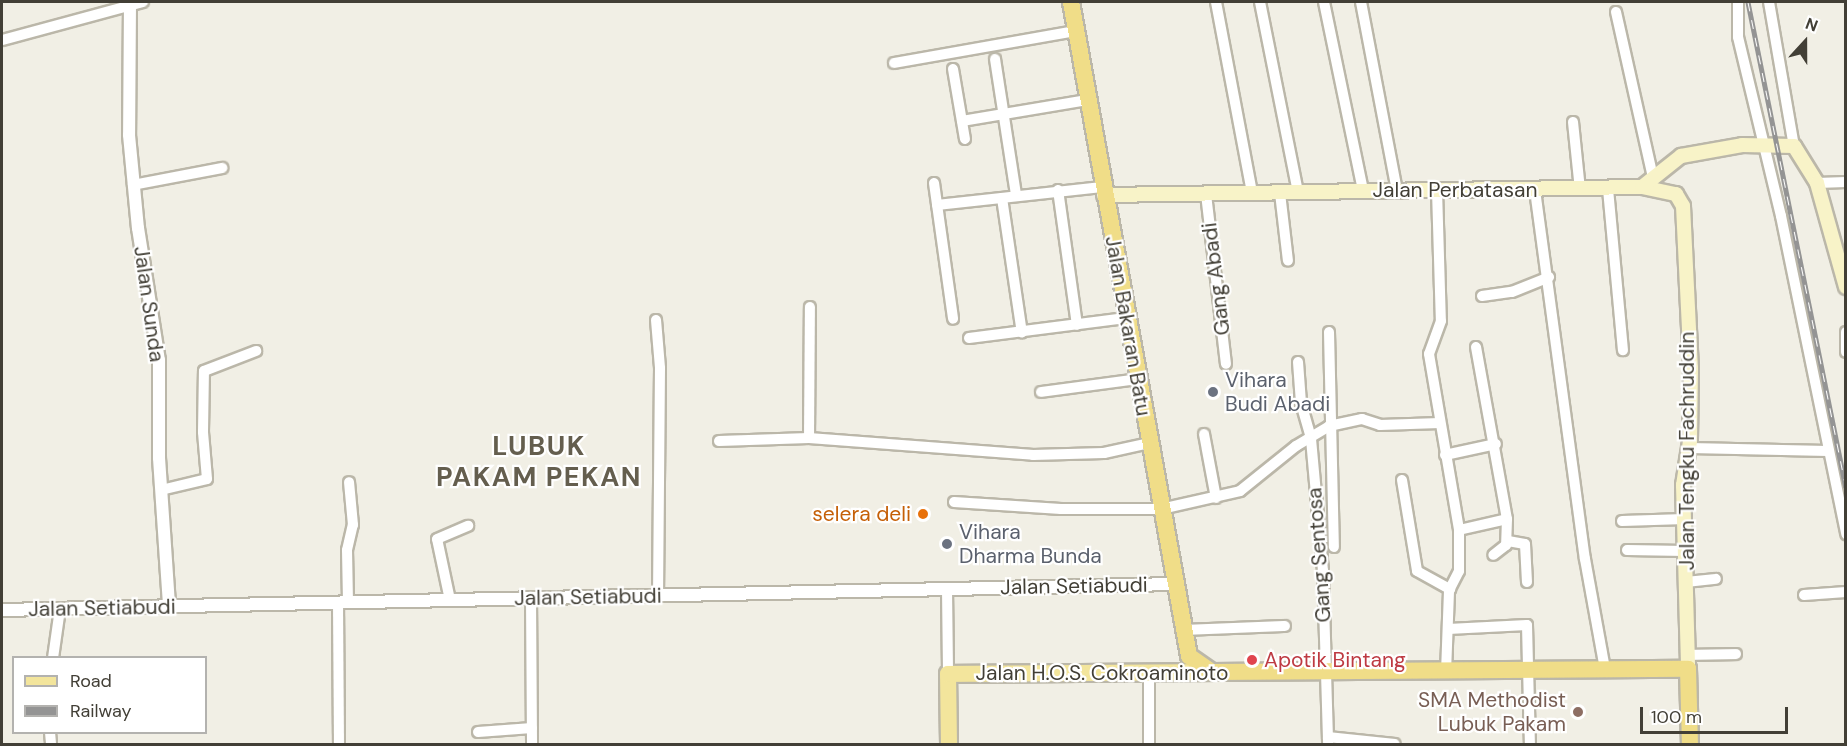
<!DOCTYPE html>
<html>
<head>
<meta charset="utf-8">
<style>
  body { margin:0 }
  #map { position:relative; width:1847px; height:746px; overflow:hidden; background:#f1efe5; font-family:"DM Sans",sans-serif }
  div>[style] { position:absolute }
  [style*='--x'] { left:calc(var(--x)*1px); top:calc(var(--y)*1px); width:calc(var(--w)*1px); rotate:calc(var(--a)*1deg) }
  .roads { filter:drop-shadow(2px 0 #bbb7a9) drop-shadow(-2px 0 #bbb7a9) drop-shadow(0 2px #bbb7a9) drop-shadow(0 -2px #bbb7a9) }
  .minor>* { height:10px; margin:-5px; padding:0 5px; transform-origin:5px; border-radius:5px; background:#fff }
  .tertiary>* { height:12px; margin:-6px; padding:0 6px; transform-origin:6px; border-radius:6px; background:#fff }
  .secondary>* { height:14px; margin:-7px; padding:0 7px; transform-origin:7px; border-radius:7px; background:#f8f3c8 }
  .primary>* { height:16px; margin:-8px; padding:0 8px; transform-origin:8px; border-radius:8px; background:#f3e59c }
  .trunk>* { height:16px; margin:-8px; padding:0 8px; transform-origin:8px; border-radius:8px; background:#f0dd88 }
  .rail>* { height:5px; margin-top:-2.5px; transform-origin:0; background:repeating-linear-gradient(90deg,#fff 0 9px,#949494 0 18px); box-sizing:border-box; border-block:2px solid #949494 }
  .dots>* { width:16px; height:16px; translate:-50% -50%; box-sizing:border-box; border:3px solid #fff; border-radius:50% }
  span { translate:-50% -50%; white-space:nowrap; text-align:center; line-height:1.15; -webkit-text-stroke:4.5px #fff; paint-order:stroke }
  .street-label { font-size:21px; color:#423f36 }
  .worship-label { font-size:21px; color:#5b616d }
  .left { translate:0 -50%; text-align:left }
  .food-label { font-size:21px; color:#c56008 }
  .right { translate:-100% -50%; text-align:right }
  .health-label { font-size:21px; color:#be3a42 }
  .education-label { font-size:21px; color:#785e54 }
  .district-label { font-size:27px; color:#645e4e; font-weight:700; letter-spacing:1.5px }
  .frame { position:absolute; inset:0; border:3px solid #423f36; pointer-events:none }
  .legend { position:absolute; left:12px; top:656px; width:195px; height:78px; box-sizing:border-box; background:#fff; border:2px solid #b3b2af; margin:0; padding:8px 10px; list-style:none; font-size:18px; color:#423f36 }
  .legend li { display:flex; align-items:center; gap:12px; height:30px }
  .legend b { width:30px; border:2px solid #b3b2af }
  .north { position:absolute; left:1775px; top:12px; width:60px; height:60px; -webkit-text-stroke:4px #fff; paint-order:stroke; rotate:21deg; font-size:16px; font-weight:700; line-height:24px; text-align:center; color:#423f36 }
  .north::after { content:''; display:block; margin:auto; width:21px; height:27px; background:#423f36; clip-path:polygon(50% 0,100% 100%,50% 72%,0 100%) }
  .scale { position:absolute; left:1640px; top:707px; width:148px; height:27px; box-sizing:border-box; border:3px solid #423f36; border-top:0; padding-left:8px; font-size:18px; line-height:21px; white-space:nowrap; color:#423f36; -webkit-text-stroke:4px #fff; paint-order:stroke }
</style>
</head>
<body>
<div id="map">
  <div class="roads">
    <div class="minor">
      <div style="--x:1216;--y:2;--w:194;--a:79.3"></div>
      <div style="--x:1260;--y:2;--w:195;--a:78.7"></div>
      <div style="--x:1324;--y:2;--w:192;--a:78.3"></div>
      <div style="--x:1361;--y:2;--w:192;--a:79.2"></div>
      <div style="--x:1738;--y:2;--w:35;--a:90"></div>
      <div style="--x:1738;--y:37;--w:184;--a:76.5"></div>
      <div style="--x:1781;--y:216;--w:325;--a:78.4"></div>
      <div style="--x:1769;--y:2;--w:146;--a:80.2"></div>
      <div style="--x:1616;--y:12;--w:169;--a:77.4"></div>
      <div style="--x:2;--y:40;--w:146;--a:-15.1"></div>
      <div style="--x:995;--y:59;--w:138;--a:81.2"></div>
      <div style="--x:894;--y:63;--w:185;--a:-10"></div>
      <div style="--x:953;--y:69;--w:71;--a:80.3"></div>
      <div style="--x:962;--y:121;--w:127;--a:-9.5"></div>
      <div style="--x:1573;--y:122;--w:68;--a:84.1"></div>
      <div style="--x:934;--y:183;--w:137;--a:82"></div>
      <div style="--x:1817;--y:183;--w:29;--a:-2"></div>
      <div style="--x:133;--y:185;--w:91;--a:-10.8"></div>
      <div style="--x:1608;--y:189;--w:162;--a:84.7"></div>
      <div style="--x:1058;--y:190;--w:136;--a:82"></div>
      <div style="--x:1437;--y:190;--w:131;--a:88.3"></div>
      <div style="--x:1441;--y:321;--w:35;--a:110"></div>
      <div style="--x:1429;--y:354;--w:179;--a:80.3"></div>
      <div style="--x:1459;--y:530;--w:41;--a:90"></div>
      <div style="--x:1459;--y:571;--w:22;--a:117"></div>
      <div style="--x:1449;--y:591;--w:80;--a:92.1"></div>
      <div style="--x:1535;--y:190;--w:372;--a:82.3"></div>
      <div style="--x:1585;--y:559;--w:112;--a:79.7"></div>
      <div style="--x:1280;--y:193;--w:68;--a:83.3"></div>
      <div style="--x:1206;--y:194;--w:171;--a:83.3"></div>
      <div style="--x:1002;--y:198;--w:136;--a:81.6"></div>
      <div style="--x:937;--y:205;--w:166;--a:-6.2"></div>
      <div style="--x:1482;--y:296;--w:30;--a:-8"></div>
      <div style="--x:1512;--y:292;--w:40;--a:-22"></div>
      <div style="--x:656;--y:320;--w:48;--a:85.2"></div>
      <div style="--x:660;--y:368;--w:228;--a:90.5"></div>
      <div style="--x:1329;--y:332;--w:215;--a:88.7"></div>
      <div style="--x:1846;--y:332;--w:20;--a:90"></div>
      <div style="--x:969;--y:338;--w:158;--a:-7.3"></div>
      <div style="--x:1476;--y:347;--w:175;--a:79.8"></div>
      <div style="--x:1507;--y:519;--w:26;--a:92"></div>
      <div style="--x:1506;--y:545;--w:16;--a:142"></div>
      <div style="--x:1298;--y:362;--w:41;--a:85.8"></div>
      <div style="--x:1301;--y:403;--w:37;--a:74"></div>
      <div style="--x:1311;--y:439;--w:133;--a:84.8"></div>
      <div style="--x:1323;--y:571;--w:173;--a:88.3"></div>
      <div style="--x:1041;--y:392;--w:98;--a:-7.6"></div>
      <div style="--x:1204;--y:434;--w:65;--a:79.4"></div>
      <div style="--x:809;--y:438;--w:131;--a:-89.6"></div>
      <div style="--x:719;--y:441;--w:90;--a:-1.9"></div>
      <div style="--x:809;--y:438;--w:225;--a:4.3"></div>
      <div style="--x:1033;--y:455;--w:71;--a:-1.6"></div>
      <div style="--x:1104;--y:453;--w:46;--a:-12.5"></div>
      <div style="--x:1690;--y:448;--w:138;--a:1.2"></div>
      <div style="--x:1445;--y:455;--w:52;--a:-12.2"></div>
      <div style="--x:1402;--y:480;--w:92;--a:80.6"></div>
      <div style="--x:1417;--y:571;--w:38;--a:29"></div>
      <div style="--x:161;--y:490;--w:47;--a:-13.4"></div>
      <div style="--x:207;--y:479;--w:47;--a:-94.9"></div>
      <div style="--x:203;--y:432;--w:61;--a:-89.1"></div>
      <div style="--x:204;--y:371;--w:56;--a:-21"></div>
      <div style="--x:954;--y:502;--w:107;--a:3.7"></div>
      <div style="--x:1061;--y:509;--w:100;--a:0"></div>
      <div style="--x:1161;--y:509;--w:81;--a:-12.8"></div>
      <div style="--x:1240;--y:491;--w:72;--a:-38.8"></div>
      <div style="--x:1296;--y:446;--w:39;--a:-31"></div>
      <div style="--x:1329;--y:426;--w:34;--a:-12"></div>
      <div style="--x:1362;--y:419;--w:19;--a:18"></div>
      <div style="--x:1380;--y:425;--w:60;--a:-1.9"></div>
      <div style="--x:1622;--y:521;--w:63;--a:-1.8"></div>
      <div style="--x:1459;--y:530;--w:49;--a:-12.9"></div>
      <div style="--x:1508;--y:541;--w:17;--a:10"></div>
      <div style="--x:1525;--y:544;--w:38;--a:87"></div>
      <div style="--x:1627;--y:550;--w:58;--a:1"></div>
      <div style="--x:1686;--y:582;--w:30;--a:-6"></div>
      <div style="--x:947;--y:589;--w:85;--a:89.3"></div>
      <div style="--x:1804;--y:595;--w:42;--a:-4.1"></div>
      <div style="--x:531;--y:598;--w:146;--a:89.6"></div>
      <div style="--x:450;--y:600;--w:62;--a:-102"></div>
      <div style="--x:437;--y:539;--w:34;--a:-23"></div>
      <div style="--x:348;--y:602;--w:52;--a:-91.1"></div>
      <div style="--x:347;--y:550;--w:26;--a:-77"></div>
      <div style="--x:353;--y:525;--w:43;--a:-95.3"></div>
      <div style="--x:338;--y:603;--w:141;--a:89.6"></div>
      <div style="--x:1448;--y:629;--w:79;--a:-2.9"></div>
      <div style="--x:1527;--y:625;--w:119;--a:88.6"></div>
      <div style="--x:1182;--y:630;--w:103;--a:-2.2"></div>
      <div style="--x:1688;--y:655;--w:48;--a:-1.2"></div>
      <div style="--x:53;--y:658;--w:49;--a:-81.9"></div>
      <div style="--x:1149;--y:673;--w:71;--a:90"></div>
      <div style="--x:50;--y:732;--w:12;--a:85"></div>
      <div style="--x:478;--y:732;--w:54;--a:-4.2"></div>
      <div style="--x:1328;--y:737;--w:67;--a:6"></div>
    </div>
    <div class="tertiary">
      <div style="--x:130;--y:2;--w:133;--a:90.4"></div>
      <div style="--x:129;--y:135;--w:93;--a:84.5"></div>
      <div style="--x:138;--y:228;--w:134;--a:81"></div>
      <div style="--x:159;--y:360;--w:98;--a:90"></div>
      <div style="--x:159;--y:458;--w:148;--a:86.1"></div>
      <div style="--x:2;--y:610;--w:1172;--a:-1.27"></div>
    </div>
    <div class="secondary">
      <div style="--x:1642;--y:187;--w:35;--a:12"></div>
      <div style="--x:1676;--y:194;--w:14;--a:60"></div>
      <div style="--x:1683;--y:206;--w:162;--a:87.2"></div>
      <div style="--x:1691;--y:368;--w:73;--a:90.8"></div>
      <div style="--x:1690;--y:441;--w:45;--a:99"></div>
      <div style="--x:1683;--y:485;--w:184;--a:88.4"></div>
      <div style="--x:1104;--y:195;--w:538;--a:-0.85"></div>
      <div style="--x:1642;--y:187;--w:50;--a:-38.5"></div>
      <div style="--x:1681;--y:156;--w:62;--a:-10.2"></div>
      <div style="--x:1742;--y:145;--w:52;--a:1.1"></div>
      <div style="--x:1794;--y:146;--w:44;--a:58.1"></div>
      <div style="--x:1817;--y:183;--w:108;--a:74.4"></div>
    </div>
    <div class="primary">
      <div style="--x:949;--y:744;--w:70;--a:-90.8"></div>
      <div style="--x:948;--y:674;--w:264;--a:-0.4"></div>
    </div>
    <div class="trunk">
      <div style="--x:1071;--y:2;--w:665;--a:79.77"></div>
      <div style="--x:1189;--y:656;--w:28;--a:35"></div>
      <div style="--x:1212;--y:672;--w:476;--a:-0.4"></div>
      <div style="--x:1688;--y:669;--w:75;--a:88.5"></div>
    </div>
  </div>
  <div class="rail">
    <div style="--x:1748;--y:2;--w:495;--a:78.6"></div>
  </div>
  <div class="dots">
    <div style="left:1213px;top:392px;background:#6b7280"></div>
    <div style="left:923px;top:514px;background:#e8710a"></div>
    <div style="left:947px;top:544px;background:#6b7280"></div>
    <div style="left:1252px;top:660px;background:#e0444e"></div>
    <div style="left:1578px;top:712px;background:#8d6e63"></div>
  </div>
  <div class="street-label">
    <span style="left:1455px;top:190px">Jalan Perbatasan</span>
    <span style="left:1216px;top:279px;rotate:-97deg">Gang Abadi</span>
    <span style="left:149px;top:304px;rotate:82deg">Jalan Sunda</span>
    <span style="left:1128px;top:326px;rotate:80deg">Jalan Bakaran Batu</span>
    <span style="left:1687px;top:451px;rotate:-90deg">Jalan Tengku Fachruddin</span>
    <span style="left:1319px;top:555px;rotate:-94deg">Gang Sentosa</span>
    <span style="left:1074px;top:586px;rotate:-1deg">Jalan Setiabudi</span>
    <span style="left:588px;top:597px;rotate:-1deg">Jalan Setiabudi</span>
    <span style="left:102px;top:608px;rotate:-1deg">Jalan Setiabudi</span>
    <span style="left:1102px;top:673px">Jalan H.O.S. Cokroaminoto</span>
  </div>
  <div class="worship-label">
    <span class="left" style="left:1225px;top:392px">Vihara<br>Budi Abadi</span>
    <span class="left" style="left:959px;top:544px">Vihara<br>Dharma Bunda</span>
  </div>
  <div class="food-label">
    <span class="right" style="left:911px;top:514px">selera deli</span>
  </div>
  <div class="health-label">
    <span class="left" style="left:1264px;top:660px">Apotik Bintang</span>
  </div>
  <div class="education-label">
    <span class="right" style="left:1566px;top:712px">SMA Methodist<br>Lubuk Pakam</span>
  </div>
  <div class="district-label">
    <span style="left:539px;top:461px">LUBUK<br>PAKAM PEKAN</span>
  </div>
  <div class="frame"></div>
  <ul class="legend">
  <li><b style="height:8px;background:#f3e59c"></b>Road</li>
  <li><b style="height:8px;background:#949494"></b>Railway</li>
  </ul>
  <div class="north">N</div>
  <div class="scale">100 m</div>
</div>
</body>
</html>
